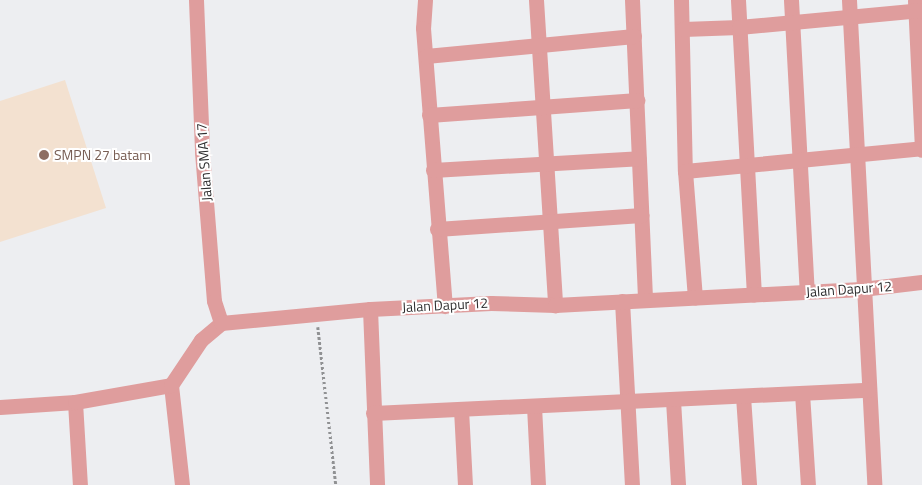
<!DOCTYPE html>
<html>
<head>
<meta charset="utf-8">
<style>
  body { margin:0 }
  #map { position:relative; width:922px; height:485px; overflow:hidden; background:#edeef1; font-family:"Titillium Web",sans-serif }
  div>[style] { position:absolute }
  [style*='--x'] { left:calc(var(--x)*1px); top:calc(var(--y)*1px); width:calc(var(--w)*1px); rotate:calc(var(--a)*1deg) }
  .education>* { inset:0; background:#f3e1d0 }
  .path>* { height:2.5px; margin-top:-1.25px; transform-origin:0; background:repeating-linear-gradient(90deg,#909193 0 2.5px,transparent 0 5px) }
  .minor>* { height:15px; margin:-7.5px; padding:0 7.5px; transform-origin:7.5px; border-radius:7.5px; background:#df9d9d }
  .tertiary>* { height:15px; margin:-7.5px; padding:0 7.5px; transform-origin:7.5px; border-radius:7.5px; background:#df9d9d }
  .dots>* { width:14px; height:14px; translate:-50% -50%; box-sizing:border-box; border:2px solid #fff; border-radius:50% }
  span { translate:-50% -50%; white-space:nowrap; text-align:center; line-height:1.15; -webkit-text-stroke:4px #fff; paint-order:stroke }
  .education-label { font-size:14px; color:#785e54 }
  .left { translate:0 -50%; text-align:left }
  .street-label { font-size:14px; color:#2e2e2f }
</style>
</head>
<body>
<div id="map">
  <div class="education">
    <div style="clip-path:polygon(65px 80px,106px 208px,0 242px,0 101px)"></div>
  </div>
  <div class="path">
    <div style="--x:318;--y:327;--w:159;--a:83.5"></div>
  </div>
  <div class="minor">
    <div style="--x:196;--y:0;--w:152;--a:87.7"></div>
    <div style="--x:202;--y:152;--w:149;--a:85.4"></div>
    <div style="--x:214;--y:301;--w:23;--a:72"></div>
    <div style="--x:425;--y:0;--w:28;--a:94"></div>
    <div style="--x:423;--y:28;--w:279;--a:85.5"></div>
    <div style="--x:536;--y:0;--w:306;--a:86.4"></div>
    <div style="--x:632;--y:0;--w:300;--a:87.5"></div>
    <div style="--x:681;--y:0;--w:171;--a:88.7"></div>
    <div style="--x:685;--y:171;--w:127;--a:85.5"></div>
    <div style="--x:738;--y:0;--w:295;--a:86.9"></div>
    <div style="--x:791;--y:0;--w:292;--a:86.9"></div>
    <div style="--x:849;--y:0;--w:486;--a:87"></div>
    <div style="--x:915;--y:1;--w:149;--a:87.3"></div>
    <div style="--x:683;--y:29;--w:56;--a:-2"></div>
    <div style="--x:739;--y:27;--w:184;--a:-5.3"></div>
    <div style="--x:426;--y:56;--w:209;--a:-5.5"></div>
    <div style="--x:429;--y:115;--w:209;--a:-4.1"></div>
    <div style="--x:433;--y:170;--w:206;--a:-3.3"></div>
    <div style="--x:685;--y:171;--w:238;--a:-5.5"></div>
    <div style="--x:437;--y:229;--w:205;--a:-3.9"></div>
    <div style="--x:622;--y:301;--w:184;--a:86.9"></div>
    <div style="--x:370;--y:309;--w:176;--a:87.7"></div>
    <div style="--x:171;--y:385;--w:101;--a:83.7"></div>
    <div style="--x:802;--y:393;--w:92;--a:86.3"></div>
    <div style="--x:743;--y:396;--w:89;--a:86.1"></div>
    <div style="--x:673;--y:400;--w:85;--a:86.6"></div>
    <div style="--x:75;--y:402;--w:83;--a:86.6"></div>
    <div style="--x:534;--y:406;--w:79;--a:87.1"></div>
    <div style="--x:461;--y:409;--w:76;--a:87"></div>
    <div style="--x:373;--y:413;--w:496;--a:-2.7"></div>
  </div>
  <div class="tertiary">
    <div style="--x:0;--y:407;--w:75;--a:-3.8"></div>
    <div style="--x:75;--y:402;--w:97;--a:-10"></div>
    <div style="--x:171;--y:385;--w:54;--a:-56.3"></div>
    <div style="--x:201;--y:340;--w:26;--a:-40"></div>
    <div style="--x:221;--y:323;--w:150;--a:-5.4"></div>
    <div style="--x:370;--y:309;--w:121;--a:-2.8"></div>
    <div style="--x:491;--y:303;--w:64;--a:1.8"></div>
    <div style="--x:555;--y:305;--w:307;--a:-3"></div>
    <div style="--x:862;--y:289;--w:60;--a:-6.7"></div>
  </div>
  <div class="dots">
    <div style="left:44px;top:155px;background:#8d6e63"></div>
  </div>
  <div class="education-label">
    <span class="left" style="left:54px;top:155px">SMPN 27 batam</span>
  </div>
  <div class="street-label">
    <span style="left:204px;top:162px;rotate:-94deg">Jalan SMA 17</span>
    <span style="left:849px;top:289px;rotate:-4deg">Jalan Dapur 12</span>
    <span style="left:445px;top:305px;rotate:-3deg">Jalan Dapur 12</span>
  </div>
</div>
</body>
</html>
